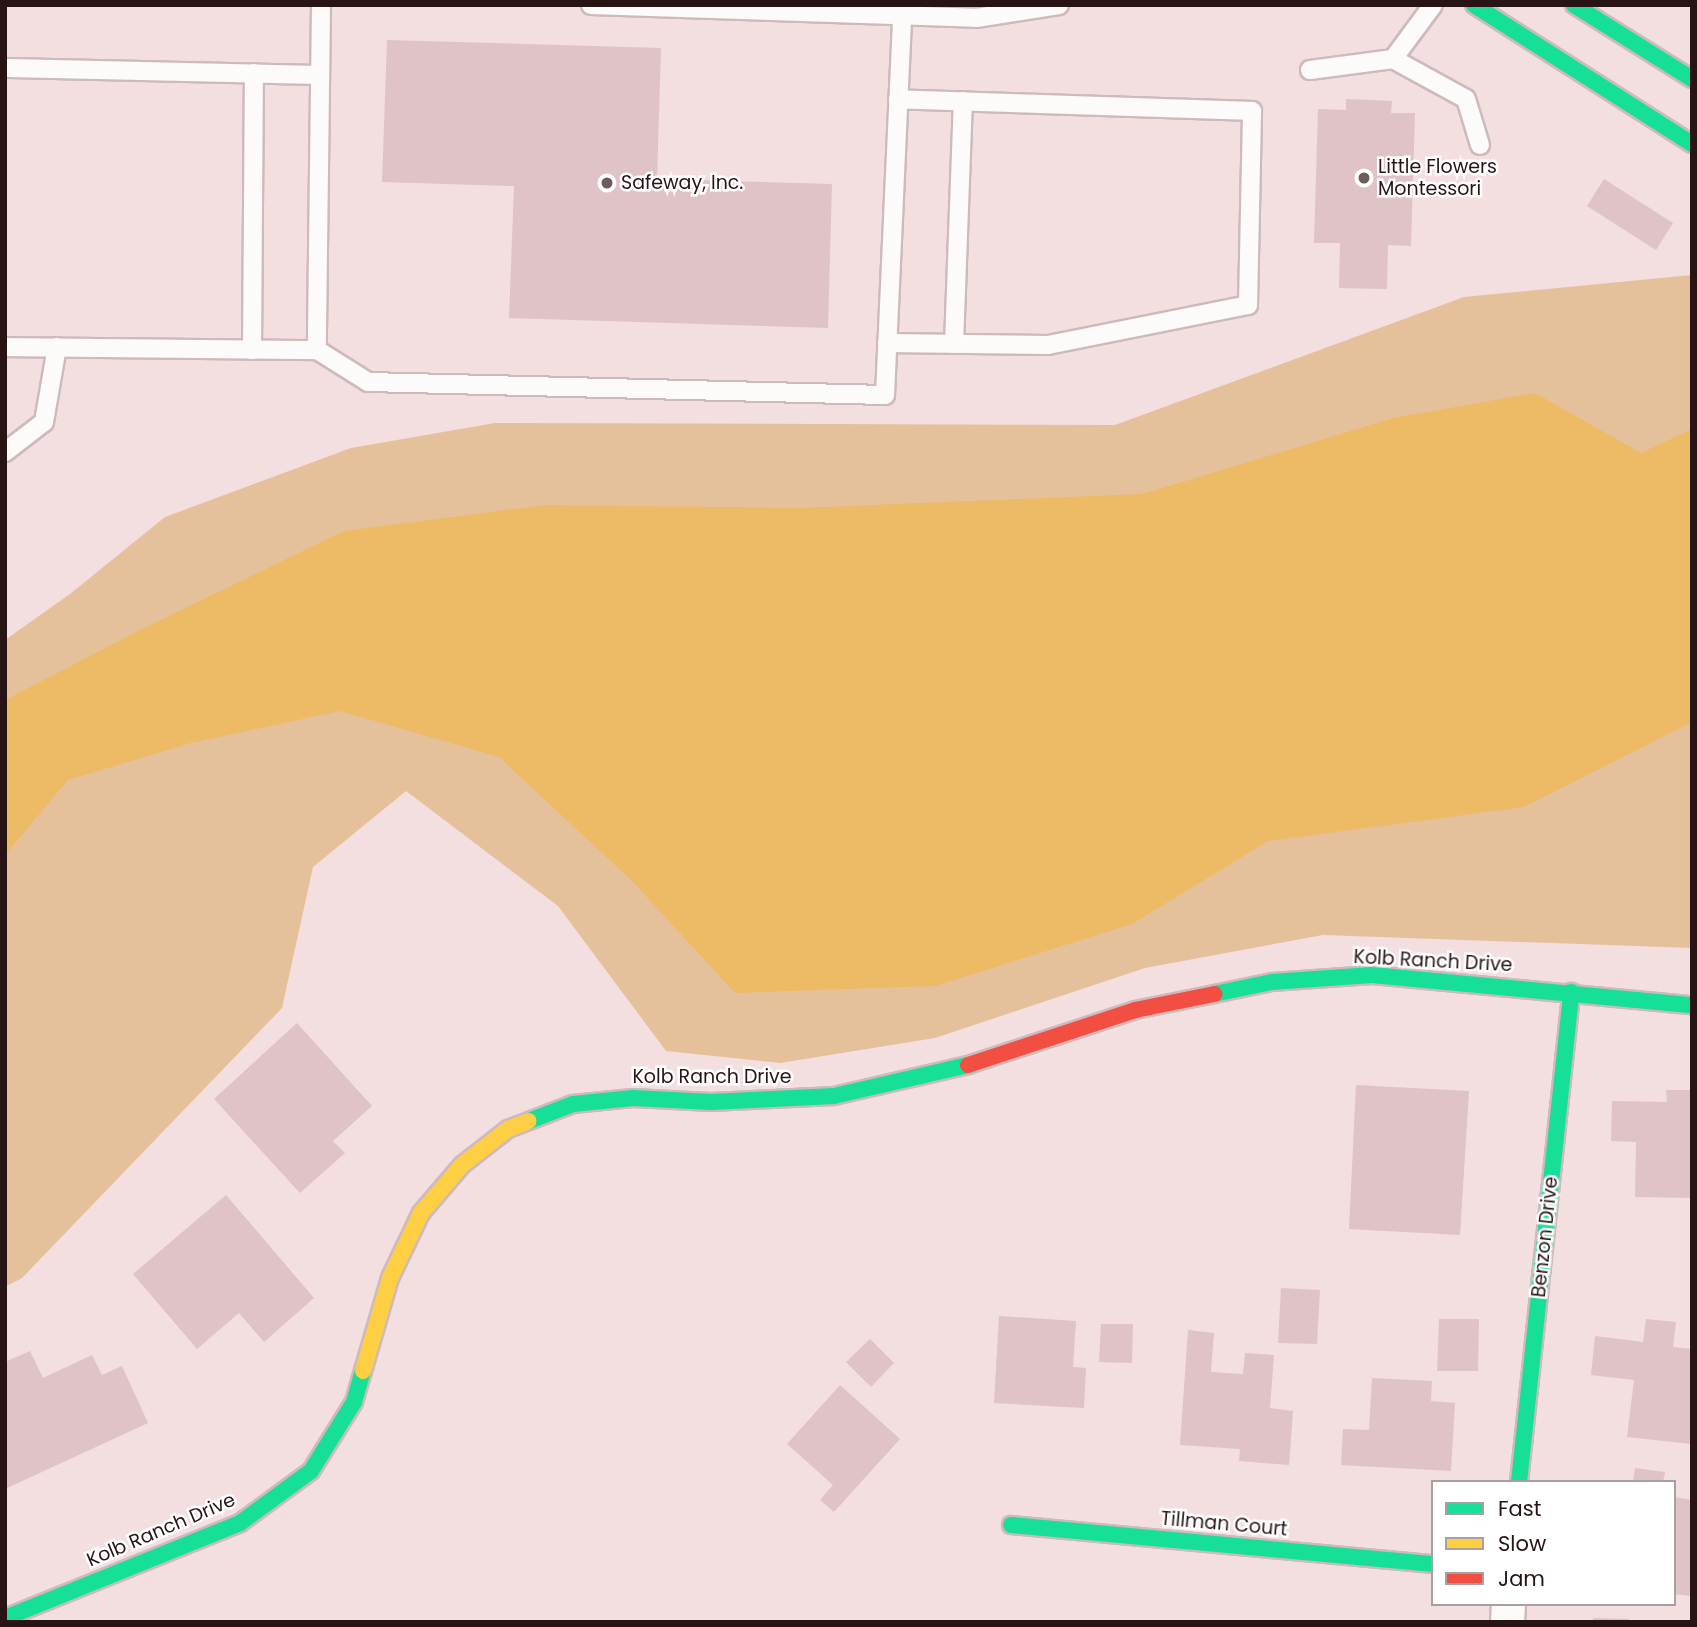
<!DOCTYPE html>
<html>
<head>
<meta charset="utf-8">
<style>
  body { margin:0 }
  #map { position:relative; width:1697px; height:1627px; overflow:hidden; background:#f3dee0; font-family:Poppins,sans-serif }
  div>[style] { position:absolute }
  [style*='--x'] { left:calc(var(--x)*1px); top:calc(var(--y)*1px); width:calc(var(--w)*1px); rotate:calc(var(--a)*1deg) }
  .green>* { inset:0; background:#e5c19b }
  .forest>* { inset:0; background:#edba65 }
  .building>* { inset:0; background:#e0c3c6 }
  .roads { filter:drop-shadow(2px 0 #cebabc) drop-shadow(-2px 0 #cebabc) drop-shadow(0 2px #cebabc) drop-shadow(0 -2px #cebabc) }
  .lane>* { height:18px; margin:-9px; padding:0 9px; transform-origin:9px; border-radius:9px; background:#fdfafa }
  .street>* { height:33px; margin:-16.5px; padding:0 16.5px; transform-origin:16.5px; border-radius:16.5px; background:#fdfafa }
  .fast>* { height:16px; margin:-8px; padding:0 8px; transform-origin:8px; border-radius:8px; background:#16e098 }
  .slow>* { height:16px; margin:-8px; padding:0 8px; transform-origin:8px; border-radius:8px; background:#ffcf43 }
  .jam>* { height:16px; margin:-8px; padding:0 8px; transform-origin:8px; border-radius:8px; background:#f24e42 }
  .dots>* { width:19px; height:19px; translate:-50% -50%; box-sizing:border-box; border:4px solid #fff; border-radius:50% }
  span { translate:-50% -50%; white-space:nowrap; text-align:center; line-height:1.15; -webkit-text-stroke:5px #fff; paint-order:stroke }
  .poi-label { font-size:19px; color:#281415 }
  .left { translate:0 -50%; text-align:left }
  .street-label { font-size:19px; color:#281415 }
  .frame { position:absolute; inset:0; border:7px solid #281415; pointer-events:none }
  .legend { position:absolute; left:1431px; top:1480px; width:245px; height:126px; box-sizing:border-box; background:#fff; border:2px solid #a9a1a1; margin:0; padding:9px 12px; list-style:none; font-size:21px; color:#281415 }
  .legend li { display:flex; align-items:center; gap:14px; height:35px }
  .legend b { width:35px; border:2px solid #a9a1a1 }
</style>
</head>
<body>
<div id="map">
  <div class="green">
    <div style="clip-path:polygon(1692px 275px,1692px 948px,1323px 935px,1145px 968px,935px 1038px,780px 1063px,666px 1051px,558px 906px,406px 791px,313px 867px,282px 1008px,22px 1278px,5px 1287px,5px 640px,70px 594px,165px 517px,351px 448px,495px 423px,1115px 425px,1464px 297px)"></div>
  </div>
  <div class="forest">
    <div style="clip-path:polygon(1535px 393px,1641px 453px,1692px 429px,1692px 722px,1524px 807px,1268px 841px,1132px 924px,935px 986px,735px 993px,631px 880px,499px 757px,340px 711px,191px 743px,68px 780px,5px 855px,5px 700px,144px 628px,344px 531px,545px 505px,799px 508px,1143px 494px,1393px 418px)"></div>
  </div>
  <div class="building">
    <div style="clip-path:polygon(387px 40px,661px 48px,657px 179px,832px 184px,828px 328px,509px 318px,514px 186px,382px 182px)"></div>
    <div style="clip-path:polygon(1346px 99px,1392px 101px,1391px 113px,1415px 113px,1411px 246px,1388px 245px,1387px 289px,1339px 288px,1340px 243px,1314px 243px,1318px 109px,1346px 110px)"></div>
    <div style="clip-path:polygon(1604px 179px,1673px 223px,1656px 250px,1587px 206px)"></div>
    <div style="clip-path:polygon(297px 1023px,372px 1106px,333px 1141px,345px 1153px,300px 1193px,214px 1099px)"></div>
    <div style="clip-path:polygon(1356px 1085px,1469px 1091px,1460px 1235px,1349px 1229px)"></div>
    <div style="clip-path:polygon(1666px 1090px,1692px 1090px,1692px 1198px,1635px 1197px,1636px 1142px,1611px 1141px,1612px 1101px,1667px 1102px)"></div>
    <div style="clip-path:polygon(226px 1195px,314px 1298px,264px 1342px,239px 1313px,197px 1349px,133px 1274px)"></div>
    <div style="clip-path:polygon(1281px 1288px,1320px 1290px,1317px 1344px,1278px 1343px)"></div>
    <div style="clip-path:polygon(999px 1316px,1076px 1321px,1073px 1367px,1086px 1368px,1084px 1408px,994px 1403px)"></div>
    <div style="clip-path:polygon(1439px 1319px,1479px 1319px,1478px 1371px,1437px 1371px)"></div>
    <div style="clip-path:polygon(1646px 1319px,1676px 1322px,1673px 1347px,1692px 1349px,1692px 1444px,1627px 1437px,1634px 1380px,1591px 1375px,1595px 1336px,1643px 1342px)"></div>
    <div style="clip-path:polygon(1101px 1324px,1133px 1324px,1132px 1363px,1099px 1362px)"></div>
    <div style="clip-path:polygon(1188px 1330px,1214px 1333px,1211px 1372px,1243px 1374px,1245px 1353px,1274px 1355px,1270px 1408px,1293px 1411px,1289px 1465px,1239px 1461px,1240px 1449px,1180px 1445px)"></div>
    <div style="clip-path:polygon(870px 1339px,894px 1363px,871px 1387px,846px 1362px)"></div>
    <div style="clip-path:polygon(30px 1351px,43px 1378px,92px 1355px,102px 1375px,122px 1366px,148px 1423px,5px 1489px,5px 1362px)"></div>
    <div style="clip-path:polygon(1372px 1378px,1432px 1381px,1431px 1401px,1455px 1403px,1451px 1471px,1341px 1465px,1343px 1429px,1369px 1430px)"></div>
    <div style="clip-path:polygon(840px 1385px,900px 1439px,834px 1512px,820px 1500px,833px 1485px,787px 1444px)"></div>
    <div style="clip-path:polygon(1635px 1468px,1665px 1472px,1663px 1482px,1633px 1482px)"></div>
    <div style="clip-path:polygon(1674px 1497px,1692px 1500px,1692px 1596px,1674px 1594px)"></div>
    <div style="clip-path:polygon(1593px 1618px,1629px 1619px,1629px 1622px,1593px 1622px)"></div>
  </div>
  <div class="roads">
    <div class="lane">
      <div style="--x:321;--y:5;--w:345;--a:90.7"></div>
      <div style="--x:317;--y:350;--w:60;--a:32.1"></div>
      <div style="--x:368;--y:382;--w:517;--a:1.44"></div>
      <div style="--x:885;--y:395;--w:379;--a:-87.4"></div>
      <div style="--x:591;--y:5;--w:385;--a:1.9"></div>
      <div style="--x:976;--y:18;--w:84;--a:-8.9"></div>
      <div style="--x:1393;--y:59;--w:83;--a:28.7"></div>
      <div style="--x:1466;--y:99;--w:48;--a:73.1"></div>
      <div style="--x:5;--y:68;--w:315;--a:1.3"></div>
      <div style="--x:1310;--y:70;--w:84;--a:-7.5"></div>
      <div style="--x:1393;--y:59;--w:67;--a:-53.5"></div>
      <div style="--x:887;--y:343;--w:161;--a:0.7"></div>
      <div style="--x:1048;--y:345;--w:204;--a:-11.3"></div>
      <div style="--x:1248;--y:305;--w:194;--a:-88.8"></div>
      <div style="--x:1252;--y:111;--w:354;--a:-178.1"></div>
      <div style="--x:954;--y:344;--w:243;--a:-87.9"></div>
      <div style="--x:5;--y:347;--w:312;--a:0.6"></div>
      <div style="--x:252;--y:350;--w:277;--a:-89.6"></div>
      <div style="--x:5;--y:452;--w:49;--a:-37.6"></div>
      <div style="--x:44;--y:422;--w:76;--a:-80.2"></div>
    </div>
    <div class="street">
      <div style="--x:1507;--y:1622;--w:18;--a:-87"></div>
    </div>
    <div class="fast">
      <div style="--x:1474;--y:5;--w:259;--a:32.5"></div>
      <div style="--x:1574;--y:5;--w:139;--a:32.1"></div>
      <div style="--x:1214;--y:994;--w:59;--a:-11.7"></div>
      <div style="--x:1272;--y:982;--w:100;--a:-4"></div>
      <div style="--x:1372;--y:975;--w:321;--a:5.4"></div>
      <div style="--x:529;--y:1121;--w:47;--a:-21.1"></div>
      <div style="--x:573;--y:1104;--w:60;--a:-5.7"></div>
      <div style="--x:633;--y:1098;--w:78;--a:2.9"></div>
      <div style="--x:711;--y:1102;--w:123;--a:-2.8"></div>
      <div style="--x:834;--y:1096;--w:138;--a:-13"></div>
      <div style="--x:1519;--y:1482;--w:493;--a:-83.9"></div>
      <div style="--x:1011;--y:1525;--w:424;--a:5.3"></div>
      <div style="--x:5;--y:1618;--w:253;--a:-22"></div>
      <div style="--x:240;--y:1523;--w:88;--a:-36.2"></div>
      <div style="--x:311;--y:1471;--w:81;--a:-58.1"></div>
      <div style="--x:354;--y:1402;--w:32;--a:-74"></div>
    </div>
    <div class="slow">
      <div style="--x:363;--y:1371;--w:97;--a:-73.8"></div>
      <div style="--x:390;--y:1278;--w:72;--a:-64.5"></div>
      <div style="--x:421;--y:1213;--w:63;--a:-49.5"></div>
      <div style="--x:462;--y:1165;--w:58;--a:-38"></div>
      <div style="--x:508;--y:1129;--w:22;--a:-21"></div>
    </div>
    <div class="jam">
      <div style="--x:968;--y:1065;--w:176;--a:-18.2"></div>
      <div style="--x:1135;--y:1010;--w:81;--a:-11.4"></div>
    </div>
  </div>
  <div class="dots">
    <div style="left:1364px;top:178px;background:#6f5b5c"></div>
    <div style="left:607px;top:183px;background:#6f5b5c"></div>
  </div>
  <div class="poi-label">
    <span class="left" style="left:1378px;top:178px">Little Flowers<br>Montessori</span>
    <span class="left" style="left:621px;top:183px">Safeway, Inc.</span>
  </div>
  <div class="street-label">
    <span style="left:1433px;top:961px;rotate:3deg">Kolb Ranch Drive</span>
    <span style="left:712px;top:1077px">Kolb Ranch Drive</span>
    <span style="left:1545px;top:1237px;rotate:-84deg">Benzon Drive</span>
    <span style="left:1224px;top:1524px;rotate:5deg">Tillman Court</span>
    <span style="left:161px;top:1530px;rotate:-23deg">Kolb Ranch Drive</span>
  </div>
  <div class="frame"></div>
  <ul class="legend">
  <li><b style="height:9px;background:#16e098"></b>Fast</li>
  <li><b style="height:9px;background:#ffcf43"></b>Slow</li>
  <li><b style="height:9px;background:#f24e42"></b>Jam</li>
  </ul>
</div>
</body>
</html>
